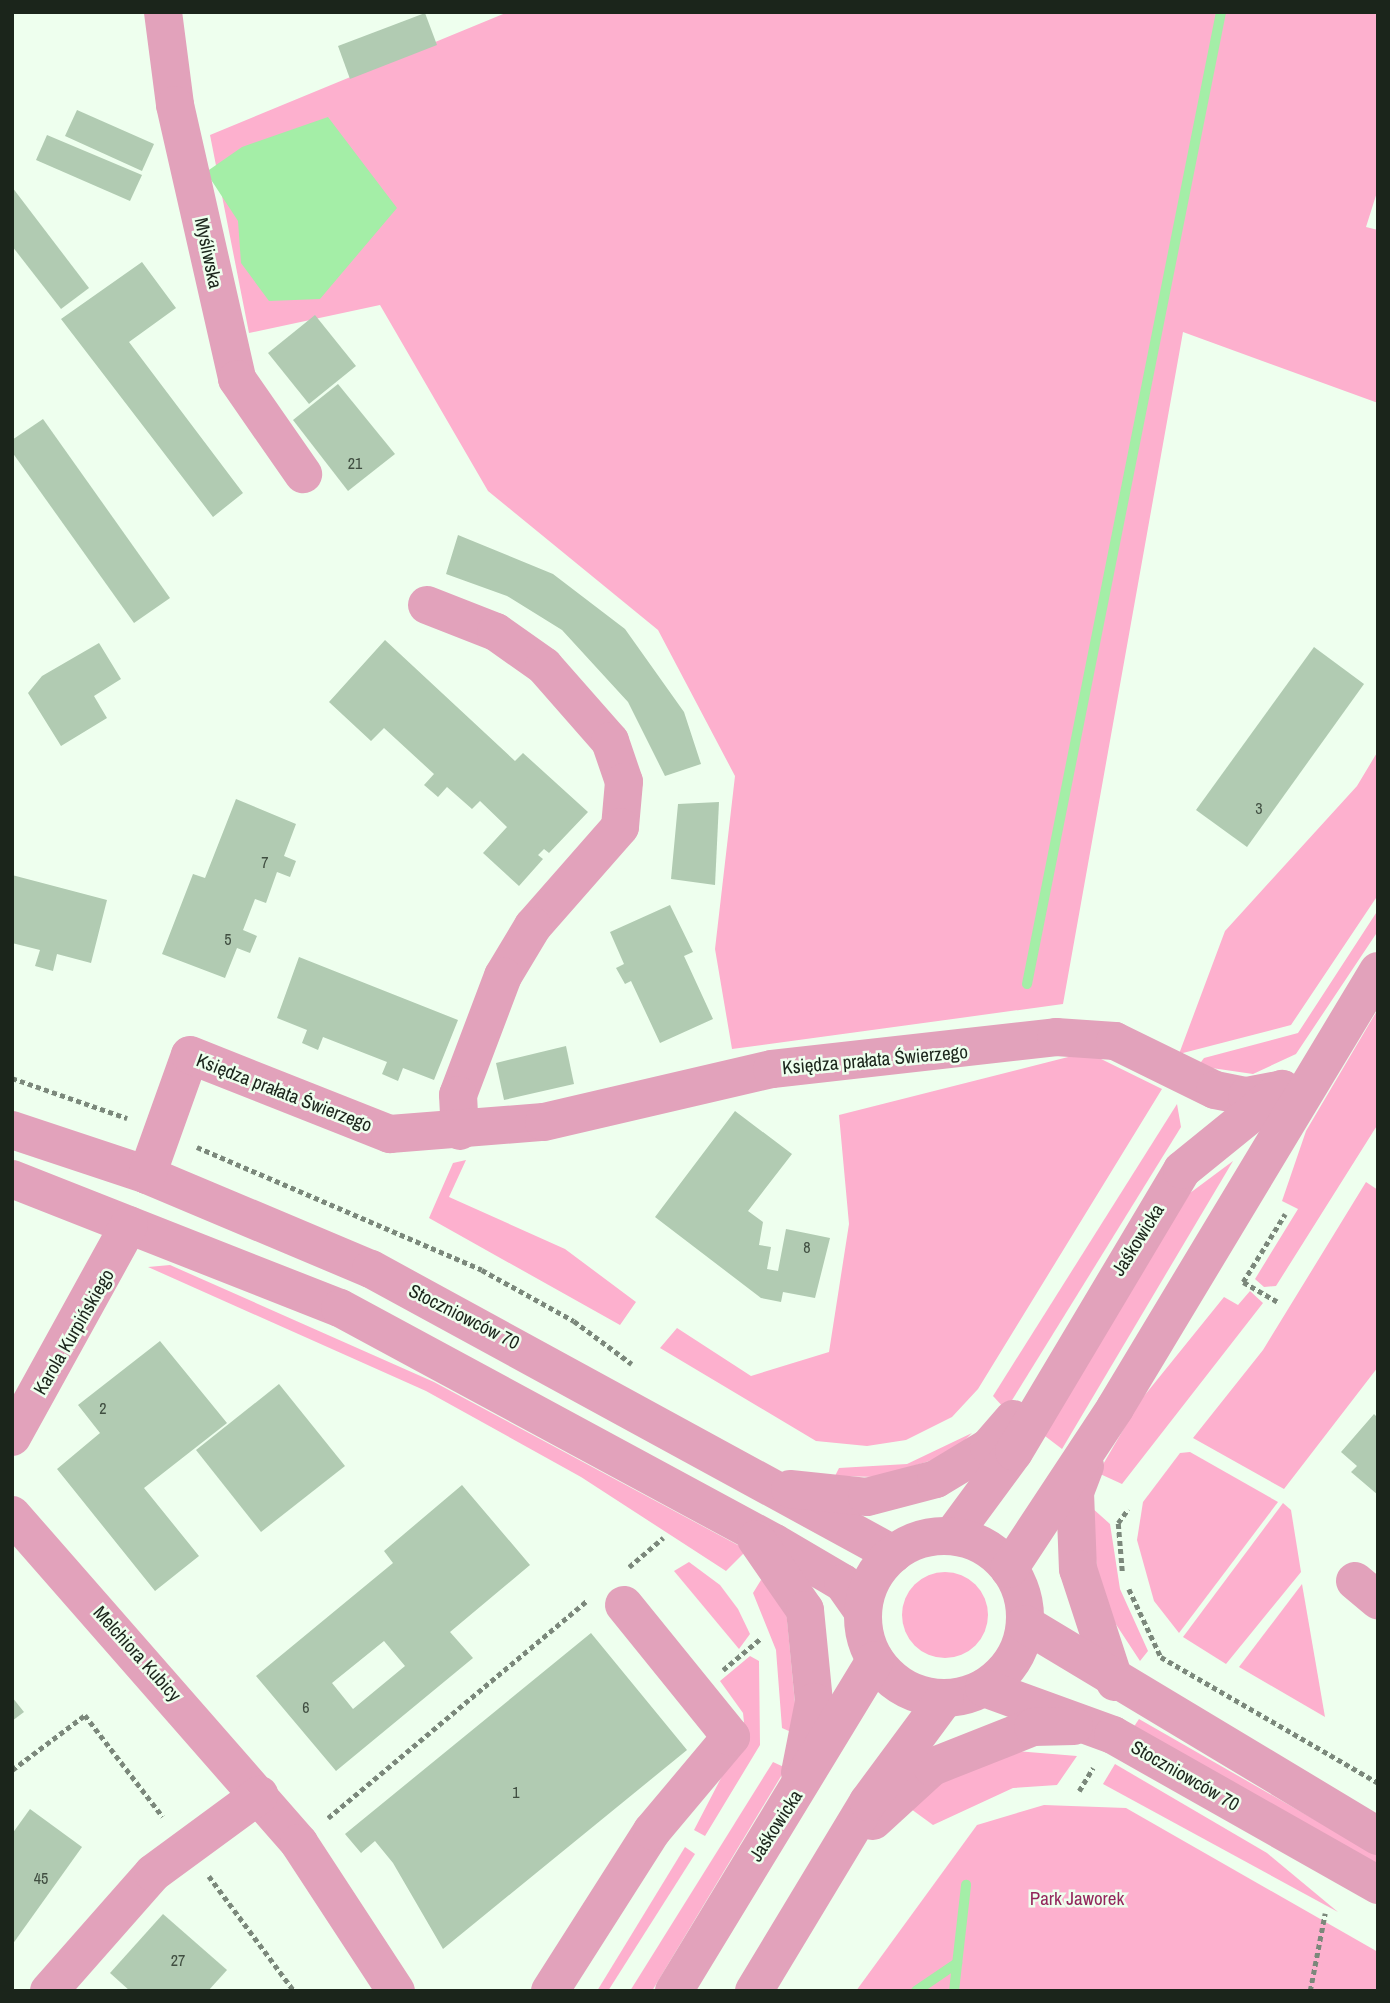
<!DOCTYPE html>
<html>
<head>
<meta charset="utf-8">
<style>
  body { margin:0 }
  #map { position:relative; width:1390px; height:2003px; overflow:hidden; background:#efe; font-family:"Archivo Narrow",sans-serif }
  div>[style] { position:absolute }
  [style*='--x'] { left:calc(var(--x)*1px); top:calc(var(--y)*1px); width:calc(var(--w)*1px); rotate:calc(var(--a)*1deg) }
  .green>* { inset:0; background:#fdb0ce }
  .round { border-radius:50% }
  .water>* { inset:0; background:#a4eea7 }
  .stream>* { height:10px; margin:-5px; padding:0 5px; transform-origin:5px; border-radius:5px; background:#a4eea7 }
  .building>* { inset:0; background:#b1cbb2 }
  .path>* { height:4.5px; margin-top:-2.25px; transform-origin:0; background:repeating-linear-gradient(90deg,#7b887b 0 5px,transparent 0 8.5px) }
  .minor>* { height:38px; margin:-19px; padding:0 19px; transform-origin:19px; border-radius:19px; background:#e2a2bb }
  .minor>.ring { margin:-19px; padding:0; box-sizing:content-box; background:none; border:38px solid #e2a2bb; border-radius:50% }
  span { translate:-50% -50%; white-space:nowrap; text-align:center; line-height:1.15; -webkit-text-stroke:5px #efe; paint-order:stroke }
  .number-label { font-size:16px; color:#404e41 }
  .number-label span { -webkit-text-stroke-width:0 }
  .street-label { font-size:19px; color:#1b251b }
  .park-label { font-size:19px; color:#93275c }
  .frame { position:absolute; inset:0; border:14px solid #1b251b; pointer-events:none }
</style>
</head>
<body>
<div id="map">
  <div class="green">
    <div style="clip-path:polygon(508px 12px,1378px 12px,1378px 189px,1366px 227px,1378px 230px,1378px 403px,1183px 332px,1063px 1004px,732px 1049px,715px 949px,735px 776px,658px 630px,488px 491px,380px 305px,249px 333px,210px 135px)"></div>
    <div style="clip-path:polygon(1378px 751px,1378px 895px,1291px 1025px,1179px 1054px,1225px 931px,1357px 786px)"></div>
    <div style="clip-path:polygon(1378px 910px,1378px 931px,1296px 1054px,1253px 1074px,1198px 1066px,1204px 1058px,1298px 1033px)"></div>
    <div style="clip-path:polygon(1378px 1009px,1378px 1124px,1276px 1286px,1264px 1287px,1255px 1279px,1298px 1209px,1282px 1201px,1306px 1131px)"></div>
    <div style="clip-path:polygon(1076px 1055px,1095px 1056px,1162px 1089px,978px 1389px,952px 1417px,906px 1440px,867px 1446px,816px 1441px,660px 1348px,677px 1328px,751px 1376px,829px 1352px,849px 1224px,839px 1115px)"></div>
    <div style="clip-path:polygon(1177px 1104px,1181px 1127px,1006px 1410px,993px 1396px)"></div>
    <div style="clip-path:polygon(466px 1160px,449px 1197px,565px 1249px,636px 1302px,620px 1325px,429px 1218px,453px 1163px)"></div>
    <div style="clip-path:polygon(1233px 1161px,1062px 1449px,1041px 1433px,1190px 1193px)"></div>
    <div style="clip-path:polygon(1366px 1182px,1378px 1190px,1378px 1367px,1284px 1489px,1193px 1438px,1263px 1350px)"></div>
    <div style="clip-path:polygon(170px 1265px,434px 1382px,747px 1550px,726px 1571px,581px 1477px,426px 1391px,148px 1267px)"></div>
    <div style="clip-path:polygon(1250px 1291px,1263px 1303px,1122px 1484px,1098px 1473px,1140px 1401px,1224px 1297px,1238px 1305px)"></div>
    <div style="clip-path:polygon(972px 1433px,951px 1454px,879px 1477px,835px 1476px,839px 1468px,907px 1464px)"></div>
    <div style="clip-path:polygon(1190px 1452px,1278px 1502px,1179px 1633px,1154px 1601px,1137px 1540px,1143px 1502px,1180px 1453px)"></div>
    <div style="clip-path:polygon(1283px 1503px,1291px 1510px,1301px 1572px,1226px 1664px,1183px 1637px)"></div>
    <div style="clip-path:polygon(1091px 1507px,1110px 1524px,1120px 1589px,1148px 1651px,1140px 1661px,1100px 1600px)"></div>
    <div style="clip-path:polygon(689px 1562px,720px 1585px,738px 1609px,750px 1634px,739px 1649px,674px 1571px)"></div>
    <div class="round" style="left:902px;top:1572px;width:86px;height:86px"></div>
    <div style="clip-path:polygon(761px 1580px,770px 1582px,786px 1609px,798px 1735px,782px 1728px,776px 1650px,753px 1593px)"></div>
    <div style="clip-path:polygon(1302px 1584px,1325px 1717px,1239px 1667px)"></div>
    <div style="clip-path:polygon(750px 1656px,759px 1661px,760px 1745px,705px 1836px,694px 1830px,745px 1732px,743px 1713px,720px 1681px)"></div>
    <div style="clip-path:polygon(1139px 1719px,1378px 1856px,1378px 1868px,1133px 1728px)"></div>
    <div style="clip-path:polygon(1016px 1751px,1077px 1756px,1057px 1785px,1013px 1788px,933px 1825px,900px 1801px)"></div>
    <div style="clip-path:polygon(773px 1762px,786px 1768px,652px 1991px,630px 1991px)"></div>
    <div style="clip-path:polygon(1115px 1764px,1267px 1853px,1338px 1912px,1103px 1784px)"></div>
    <div style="clip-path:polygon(1044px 1805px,1126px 1808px,1378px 1952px,1378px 1991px,856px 1991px,977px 1825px)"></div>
    <div style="clip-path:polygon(685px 1847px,695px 1854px,608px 1991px,597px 1991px)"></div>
  </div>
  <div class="water">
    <div style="clip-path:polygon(328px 117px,397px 208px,320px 299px,269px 301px,241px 263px,238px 221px,206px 172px,242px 147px)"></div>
  </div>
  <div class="stream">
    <div style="--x:1027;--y:984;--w:991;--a:-78.71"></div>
    <div style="--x:916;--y:1991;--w:50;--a:-34.3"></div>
    <div style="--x:954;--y:1991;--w:107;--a:-83.5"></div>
  </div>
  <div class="building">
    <div style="clip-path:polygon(425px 13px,437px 45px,350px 79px,338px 46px)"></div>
    <div style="clip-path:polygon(77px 110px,154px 144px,142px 171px,65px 136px)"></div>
    <div style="clip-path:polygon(47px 135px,142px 175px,130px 201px,36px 160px)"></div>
    <div style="clip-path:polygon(12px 187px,89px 288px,61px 309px,12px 246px)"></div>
    <div style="clip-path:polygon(142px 262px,176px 308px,129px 342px,243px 493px,213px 517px,61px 319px)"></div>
    <div style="clip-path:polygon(315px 315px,356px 366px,309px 404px,268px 353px)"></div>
    <div style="clip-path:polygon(338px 384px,395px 454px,348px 491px,293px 420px)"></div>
    <div style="clip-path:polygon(43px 419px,170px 598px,134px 623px,12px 452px,12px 440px)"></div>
    <div style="clip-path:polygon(458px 535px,553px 574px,625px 629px,684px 712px,701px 764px,665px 776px,628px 702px,562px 630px,507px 596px,446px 574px)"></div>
    <div style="clip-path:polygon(385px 640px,515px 761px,523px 753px,588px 812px,549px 853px,544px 849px,538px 855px,543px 859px,519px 886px,483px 853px,507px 827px,480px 801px,472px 809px,447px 787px,438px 797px,424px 785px,434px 774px,384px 728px,371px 741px,329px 702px)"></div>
    <div style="clip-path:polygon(99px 643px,121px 679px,94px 696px,107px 718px,61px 746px,28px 693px,42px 676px)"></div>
    <div style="clip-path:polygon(1314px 647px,1364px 684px,1247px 847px,1196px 810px)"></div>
    <div style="clip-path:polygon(236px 799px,296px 824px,284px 856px,296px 861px,290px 877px,277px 872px,266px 903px,255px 899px,243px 930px,257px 936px,250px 953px,237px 948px,225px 978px,162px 954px,193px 874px,205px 878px)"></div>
    <div style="clip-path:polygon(719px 802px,715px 885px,671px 879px,678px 804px)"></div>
    <div style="clip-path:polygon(12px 875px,107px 900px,91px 963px,57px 954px,53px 971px,35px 966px,40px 950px,12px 943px)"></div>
    <div style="clip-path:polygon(670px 905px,693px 952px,684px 956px,713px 1019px,660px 1043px,631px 981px,625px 984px,616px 968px,624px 964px,610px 932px)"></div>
    <div style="clip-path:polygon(299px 957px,458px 1020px,434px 1080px,403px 1068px,398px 1081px,382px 1074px,387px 1062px,323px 1037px,318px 1050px,302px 1043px,307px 1030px,277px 1018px)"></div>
    <div style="clip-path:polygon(566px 1046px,574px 1084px,504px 1100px,496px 1063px)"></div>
    <div style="clip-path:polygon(735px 1111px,792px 1154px,748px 1211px,763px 1222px,759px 1245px,771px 1247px,767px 1269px,778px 1271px,786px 1229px,830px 1238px,815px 1298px,783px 1292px,781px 1302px,761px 1298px,655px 1217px)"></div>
    <div style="clip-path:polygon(160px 1341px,227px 1423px,144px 1488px,199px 1556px,155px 1591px,57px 1469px,100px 1433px,78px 1405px)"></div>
    <div style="clip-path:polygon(279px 1384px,345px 1466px,261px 1532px,196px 1450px)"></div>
    <div style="clip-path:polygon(1374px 1414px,1378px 1418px,1378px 1495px,1351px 1472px,1357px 1466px,1341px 1452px)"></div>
    <div style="clip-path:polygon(evenodd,462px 1485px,530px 1565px,450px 1632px,473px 1658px,336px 1771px,256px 1676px,393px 1563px,384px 1551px,462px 1485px,384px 1641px,405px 1666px,353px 1709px,332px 1683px,384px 1641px)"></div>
    <div style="clip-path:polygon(591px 1633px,687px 1750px,443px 1949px,393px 1863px,375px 1841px,361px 1853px,345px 1834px)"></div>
    <div style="clip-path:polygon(12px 1697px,24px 1712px,12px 1721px)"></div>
    <div style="clip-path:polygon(30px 1809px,82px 1847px,12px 1945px,12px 1834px)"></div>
    <div style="clip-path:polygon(163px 1914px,227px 1970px,208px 1991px,130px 1991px,110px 1973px)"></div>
  </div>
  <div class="path">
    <div style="--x:12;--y:1078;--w:122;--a:19.2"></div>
    <div style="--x:197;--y:1147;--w:310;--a:23.3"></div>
    <div style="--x:482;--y:1270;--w:105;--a:29"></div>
    <div style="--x:574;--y:1321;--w:72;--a:36.6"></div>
    <div style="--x:1277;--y:1302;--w:39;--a:-150"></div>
    <div style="--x:1243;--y:1282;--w:80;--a:-58.3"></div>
    <div style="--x:629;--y:1567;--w:45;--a:-40.5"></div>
    <div style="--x:1122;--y:1571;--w:48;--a:-94.8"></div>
    <div style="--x:1118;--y:1523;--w:17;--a:-54"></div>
    <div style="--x:1129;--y:1589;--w:75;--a:64.8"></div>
    <div style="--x:1161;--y:1657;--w:251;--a:30.1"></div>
    <div style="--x:723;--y:1670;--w:48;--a:-40"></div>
    <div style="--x:12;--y:1770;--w:91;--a:-37"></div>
    <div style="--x:85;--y:1715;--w:128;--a:52.6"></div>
    <div style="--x:1079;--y:1791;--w:27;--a:-59"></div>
    <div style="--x:328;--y:1818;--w:338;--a:-40"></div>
    <div style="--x:209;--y:1876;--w:143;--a:53.5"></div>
    <div style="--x:1310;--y:1991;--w:79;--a:-79.1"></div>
  </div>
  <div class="minor">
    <div style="--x:163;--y:12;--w:94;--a:82.6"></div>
    <div style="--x:175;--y:105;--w:281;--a:77.2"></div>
    <div style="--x:237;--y:379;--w:116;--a:55.2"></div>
    <div style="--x:427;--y:605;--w:74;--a:21.4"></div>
    <div style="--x:496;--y:632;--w:59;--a:35.3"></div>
    <div style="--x:544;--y:666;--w:100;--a:48.7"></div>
    <div style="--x:610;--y:741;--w:43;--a:71.1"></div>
    <div style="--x:624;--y:782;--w:45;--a:95.1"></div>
    <div style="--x:620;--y:827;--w:132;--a:131.3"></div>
    <div style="--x:533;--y:926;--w:58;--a:121"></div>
    <div style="--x:503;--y:976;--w:127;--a:110.7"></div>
    <div style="--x:458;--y:1095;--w:36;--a:87"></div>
    <div style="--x:12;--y:1130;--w:142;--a:18.4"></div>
    <div style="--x:147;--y:1175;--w:243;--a:22.8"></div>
    <div style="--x:371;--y:1269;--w:595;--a:28.63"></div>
    <div style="--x:147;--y:1175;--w:127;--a:-70.3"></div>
    <div style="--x:190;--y:1055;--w:215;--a:21.6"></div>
    <div style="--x:390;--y:1134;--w:154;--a:-4.5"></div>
    <div style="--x:544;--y:1122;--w:234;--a:-13.1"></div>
    <div style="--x:772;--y:1069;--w:286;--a:-6.4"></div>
    <div style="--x:1056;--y:1037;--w:59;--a:3.9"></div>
    <div style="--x:1115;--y:1041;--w:111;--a:26.1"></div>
    <div style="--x:1215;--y:1090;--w:33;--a:11"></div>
    <div style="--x:1247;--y:1096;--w:36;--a:-11"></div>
    <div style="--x:12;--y:1179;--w:352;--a:21.5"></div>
    <div style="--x:340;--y:1308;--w:494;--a:28.4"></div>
    <div style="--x:775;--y:1543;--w:79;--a:30.5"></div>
    <div style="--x:843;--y:1583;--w:35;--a:55"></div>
    <div style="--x:12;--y:1437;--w:242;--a:-61.1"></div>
    <div style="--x:1085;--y:1466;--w:28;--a:111"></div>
    <div style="--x:1075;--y:1492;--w:77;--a:87.8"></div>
    <div style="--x:1078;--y:1569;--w:119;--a:71.9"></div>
    <div style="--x:790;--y:1489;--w:77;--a:5.9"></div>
    <div style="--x:867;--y:1497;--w:71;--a:-14.6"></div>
    <div style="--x:936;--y:1479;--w:62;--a:-31.1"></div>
    <div style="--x:989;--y:1447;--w:37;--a:-49"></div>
    <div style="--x:12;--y:1515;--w:436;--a:48.8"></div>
    <div style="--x:299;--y:1843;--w:177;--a:56.8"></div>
    <div style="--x:952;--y:1536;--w:104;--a:-53.6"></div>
    <div style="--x:1014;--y:1452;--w:328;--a:-59.2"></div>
    <div style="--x:1182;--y:1170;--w:129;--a:-39"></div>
    <div class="ring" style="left:863px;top:1536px;width:124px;height:124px"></div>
    <div style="--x:756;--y:1539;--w:86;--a:55.4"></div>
    <div style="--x:805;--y:1610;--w:92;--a:84.4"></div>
    <div style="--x:814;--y:1702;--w:72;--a:101.2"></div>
    <div style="--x:1009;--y:1569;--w:193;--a:-56.6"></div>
    <div style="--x:1115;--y:1408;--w:510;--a:-58.96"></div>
    <div style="--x:1355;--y:1581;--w:30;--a:40"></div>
    <div style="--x:1025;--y:1624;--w:412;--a:31"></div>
    <div style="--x:984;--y:1688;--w:137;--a:20"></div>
    <div style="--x:1113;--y:1735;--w:305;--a:29.5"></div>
    <div style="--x:873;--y:1821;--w:80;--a:-42.5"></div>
    <div style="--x:932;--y:1767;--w:109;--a:-21.6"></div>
    <div style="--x:1033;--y:1727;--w:41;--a:-1.4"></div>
    <div style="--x:49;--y:1991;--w:157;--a:-48.6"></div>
    <div style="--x:153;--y:1873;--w:132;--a:-36.3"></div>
    <div style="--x:550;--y:1991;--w:190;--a:-57.5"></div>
    <div style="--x:652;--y:1831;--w:123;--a:-50"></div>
    <div style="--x:731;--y:1737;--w:170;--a:-129"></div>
    <div style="--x:674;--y:1991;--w:387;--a:-58.7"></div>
    <div style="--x:754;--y:1991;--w:221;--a:-58.9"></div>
    <div style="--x:868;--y:1802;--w:129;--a:-53.5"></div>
  </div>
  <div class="number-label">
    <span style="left:355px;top:463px">21</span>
    <span style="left:1259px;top:808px">3</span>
    <span style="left:265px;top:862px">7</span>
    <span style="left:228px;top:939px">5</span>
    <span style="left:807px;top:1247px">8</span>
    <span style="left:103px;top:1408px">2</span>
    <span style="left:306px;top:1707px">6</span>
    <span style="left:516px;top:1792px">1</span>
    <span style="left:41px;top:1878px">45</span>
    <span style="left:178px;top:1960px">27</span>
  </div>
  <div class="street-label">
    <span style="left:208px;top:253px;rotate:78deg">Myśliwska</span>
    <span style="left:875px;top:1060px;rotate:-5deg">Księdza prałata Świerzego</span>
    <span style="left:284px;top:1093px;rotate:21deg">Księdza prałata Świerzego</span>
    <span style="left:1138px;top:1240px;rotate:-58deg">Jaśkowicka</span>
    <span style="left:464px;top:1317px;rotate:27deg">Stoczniowców 70</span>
    <span style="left:74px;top:1332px;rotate:-60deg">Karola Kurpińskiego</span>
    <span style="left:137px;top:1654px;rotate:48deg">Melchiora Kubicy</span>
    <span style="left:1185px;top:1776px;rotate:30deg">Stoczniowców 70</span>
    <span style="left:776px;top:1826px;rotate:-57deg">Jaśkowicka</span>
  </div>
  <div class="park-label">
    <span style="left:1077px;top:1899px">Park Jaworek</span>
  </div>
  <div class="frame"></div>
</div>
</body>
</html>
